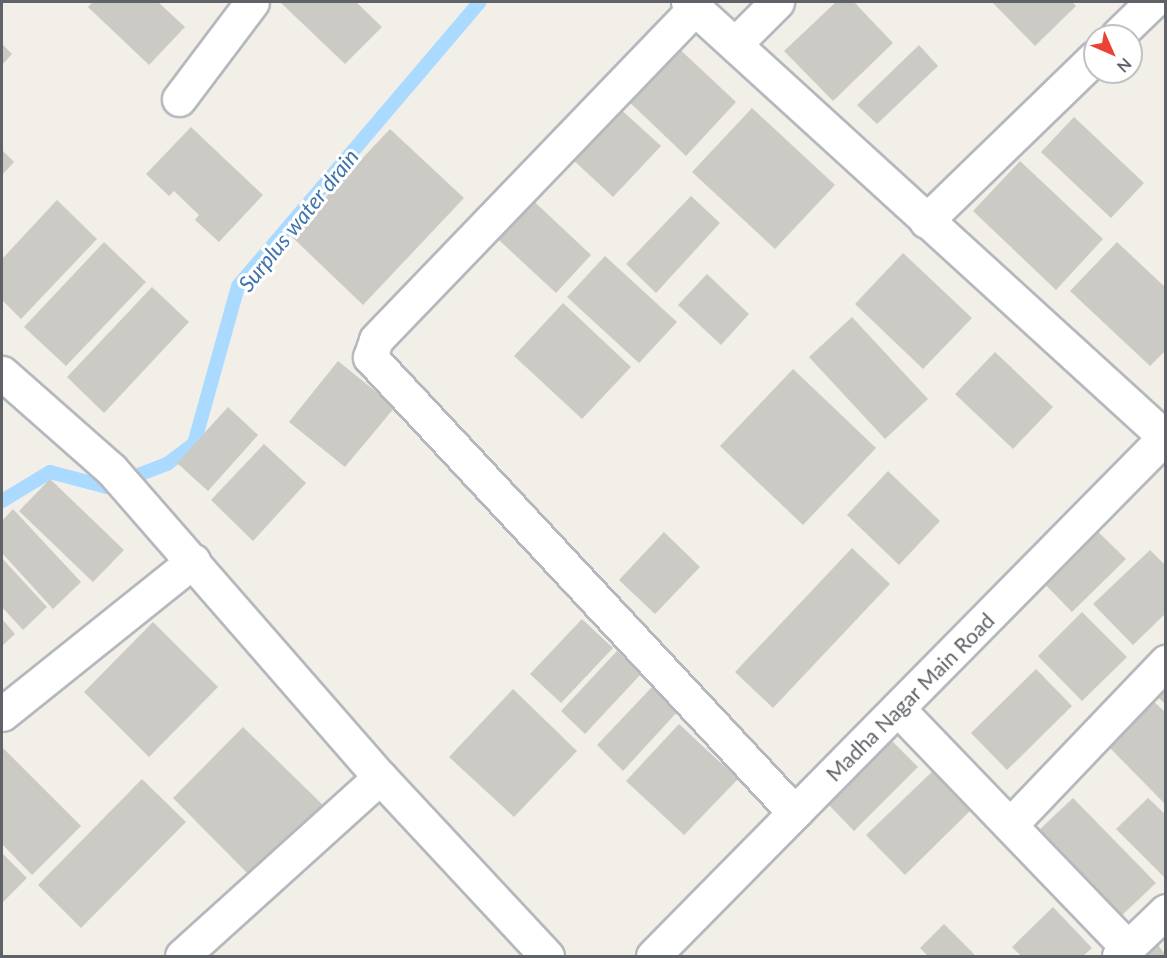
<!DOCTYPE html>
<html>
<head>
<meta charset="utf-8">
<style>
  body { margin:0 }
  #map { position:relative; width:1167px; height:958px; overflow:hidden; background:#f1efe8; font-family:Lato,sans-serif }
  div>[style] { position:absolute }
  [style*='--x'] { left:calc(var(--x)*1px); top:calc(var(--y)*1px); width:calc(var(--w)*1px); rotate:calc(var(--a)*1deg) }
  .stream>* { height:14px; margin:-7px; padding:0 7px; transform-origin:7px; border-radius:7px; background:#aadaff }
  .building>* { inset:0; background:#cccac5 }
  .roads { filter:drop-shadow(2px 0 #b5b8bc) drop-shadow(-2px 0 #b5b8bc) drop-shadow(0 2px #b5b8bc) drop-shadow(0 -2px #b5b8bc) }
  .minor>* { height:33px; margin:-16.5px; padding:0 16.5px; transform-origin:16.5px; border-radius:16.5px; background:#fff }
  span { translate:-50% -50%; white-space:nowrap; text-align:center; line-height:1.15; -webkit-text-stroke:6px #fff; paint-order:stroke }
  .street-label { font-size:21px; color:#5f6368 }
  .water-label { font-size:22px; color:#4174aa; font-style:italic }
  .frame { position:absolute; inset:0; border:3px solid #5f6368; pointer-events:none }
  .north { position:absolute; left:1083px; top:24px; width:60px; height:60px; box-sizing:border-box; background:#fff; border:2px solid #bfc1c3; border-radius:50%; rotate:135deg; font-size:16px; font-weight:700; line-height:24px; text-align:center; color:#5f6368 }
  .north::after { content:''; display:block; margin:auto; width:21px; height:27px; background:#ea4335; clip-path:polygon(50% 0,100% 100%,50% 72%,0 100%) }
</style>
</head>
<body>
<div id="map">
  <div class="stream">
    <div style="--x:2;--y:501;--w:56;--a:-31.1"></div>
    <div style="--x:50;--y:472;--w:59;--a:14.7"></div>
    <div style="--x:107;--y:487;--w:64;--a:-21"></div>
    <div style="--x:167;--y:464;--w:34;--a:-37"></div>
    <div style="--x:194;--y:444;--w:164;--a:-74.4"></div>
    <div style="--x:238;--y:286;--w:373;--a:-49.6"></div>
  </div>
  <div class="building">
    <div style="clip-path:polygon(93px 2px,158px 2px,185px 27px,149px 65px,88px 7px)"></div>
    <div style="clip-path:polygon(280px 2px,356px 2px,382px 27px,345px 64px)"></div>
    <div style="clip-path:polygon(836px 2px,854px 2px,893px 43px,833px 101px,784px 51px)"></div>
    <div style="clip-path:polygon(992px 2px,1072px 2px,1076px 6px,1035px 46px)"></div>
    <div style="clip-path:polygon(672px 42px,736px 102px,686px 156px,622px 95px)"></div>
    <div style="clip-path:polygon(2px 44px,12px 54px,2px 65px)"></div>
    <div style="clip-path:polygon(919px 45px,938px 66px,877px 124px,857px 105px)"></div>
    <div style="clip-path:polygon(616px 105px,661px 146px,613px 197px,569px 156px)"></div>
    <div style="clip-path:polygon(752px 108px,835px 185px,775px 249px,692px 172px)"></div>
    <div style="clip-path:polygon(1074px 117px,1144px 183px,1111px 218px,1041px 152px)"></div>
    <div style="clip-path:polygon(191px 127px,263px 195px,219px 242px,195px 220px,199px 215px,174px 191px,169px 196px,146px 174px)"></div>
    <div style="clip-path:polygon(390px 129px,464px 198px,363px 305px,290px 235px)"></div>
    <div style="clip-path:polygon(2px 150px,14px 162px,2px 175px)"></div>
    <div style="clip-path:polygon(1020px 161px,1103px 239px,1056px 290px,973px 211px)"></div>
    <div style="clip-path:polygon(523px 191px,591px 255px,556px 293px,487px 229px)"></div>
    <div style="clip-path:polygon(691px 196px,720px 223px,656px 293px,626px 264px)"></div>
    <div style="clip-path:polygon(57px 200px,97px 239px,21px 319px,2px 300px,2px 259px)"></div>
    <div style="clip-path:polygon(104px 242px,146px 282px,66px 366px,24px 327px)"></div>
    <div style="clip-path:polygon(1117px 242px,1166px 288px,1166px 350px,1150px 366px,1070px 291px)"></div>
    <div style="clip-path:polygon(903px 253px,972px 318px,923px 369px,855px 304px)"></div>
    <div style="clip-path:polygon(605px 256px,677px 322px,639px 363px,567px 297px)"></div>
    <div style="clip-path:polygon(707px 274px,749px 314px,721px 345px,678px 305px)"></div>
    <div style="clip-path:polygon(152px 287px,189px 322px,104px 413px,67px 377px)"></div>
    <div style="clip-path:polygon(563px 303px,631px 367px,582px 419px,514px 356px)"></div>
    <div style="clip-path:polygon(852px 317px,928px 399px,885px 439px,809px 357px)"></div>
    <div style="clip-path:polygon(995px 352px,1053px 407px,1013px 449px,955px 394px)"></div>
    <div style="clip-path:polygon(338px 361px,395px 407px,345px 467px,289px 422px)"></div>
    <div style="clip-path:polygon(793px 369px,876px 448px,803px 525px,720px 446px)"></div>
    <div style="clip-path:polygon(228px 407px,258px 435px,208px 491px,177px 463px)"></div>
    <div style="clip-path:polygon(264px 444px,306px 483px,253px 541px,211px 500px)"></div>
    <div style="clip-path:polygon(888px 471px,940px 521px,899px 565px,847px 515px)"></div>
    <div style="clip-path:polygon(50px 479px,124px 550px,93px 582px,19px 511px)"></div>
    <div style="clip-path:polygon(13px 509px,81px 582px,53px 609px,2px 553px,2px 521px)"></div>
    <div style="clip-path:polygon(1088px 522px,1126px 559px,1072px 612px,1035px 574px)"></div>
    <div style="clip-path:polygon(664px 532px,700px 567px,655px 614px,619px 580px)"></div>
    <div style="clip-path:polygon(852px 548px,890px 584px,773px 708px,735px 672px)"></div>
    <div style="clip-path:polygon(1150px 550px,1166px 566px,1166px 613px,1133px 645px,1093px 604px)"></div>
    <div style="clip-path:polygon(2px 558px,47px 607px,23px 630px,2px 607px)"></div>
    <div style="clip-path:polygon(1082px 612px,1127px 657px,1082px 701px,1038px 656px)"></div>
    <div style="clip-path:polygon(2px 619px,15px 634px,2px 646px)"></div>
    <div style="clip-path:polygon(582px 619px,613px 648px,561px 703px,530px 674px)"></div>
    <div style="clip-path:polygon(153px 622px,218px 687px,149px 757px,84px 692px)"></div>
    <div style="clip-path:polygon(617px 651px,641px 674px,585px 734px,561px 711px)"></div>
    <div style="clip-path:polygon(1036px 669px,1072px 706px,1007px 770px,971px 733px)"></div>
    <div style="clip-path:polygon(1166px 669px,1166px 705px,1148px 687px)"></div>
    <div style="clip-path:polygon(652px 687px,678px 711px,623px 771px,597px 745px)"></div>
    <div style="clip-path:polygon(513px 689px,577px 751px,514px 817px,449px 757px)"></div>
    <div style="clip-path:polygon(1153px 701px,1166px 713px,1166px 805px,1108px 746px)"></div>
    <div style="clip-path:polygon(679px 724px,738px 779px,684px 835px,626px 781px)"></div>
    <div style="clip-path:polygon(243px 727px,328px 810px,256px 882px,173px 798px)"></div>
    <div style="clip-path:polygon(891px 740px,918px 767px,854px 831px,827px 803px)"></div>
    <div style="clip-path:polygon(2px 747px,81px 826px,32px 875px,2px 844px)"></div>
    <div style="clip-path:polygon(938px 766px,976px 805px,905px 875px,866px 835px)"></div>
    <div style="clip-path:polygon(142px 779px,186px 822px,81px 928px,38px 885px)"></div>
    <div style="clip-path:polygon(1073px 798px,1156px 883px,1119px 918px,1036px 833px)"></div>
    <div style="clip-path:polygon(1148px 798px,1166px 815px,1166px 879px,1116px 829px)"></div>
    <div style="clip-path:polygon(2px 853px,27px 878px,2px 903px)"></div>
    <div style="clip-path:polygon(1053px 907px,1092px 948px,1083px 956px,1021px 956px,1012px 947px)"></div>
    <div style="clip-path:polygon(944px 924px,976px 956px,928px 956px,920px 948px)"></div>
    <div style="clip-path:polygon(1151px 935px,1166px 956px,1133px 956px)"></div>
  </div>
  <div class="roads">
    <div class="minor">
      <div style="--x:688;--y:2;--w:647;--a:42.37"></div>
      <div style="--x:695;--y:8;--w:460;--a:133.9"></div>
      <div style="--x:376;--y:340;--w:18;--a:109"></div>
      <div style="--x:370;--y:357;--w:623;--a:47.02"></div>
      <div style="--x:1117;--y:36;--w:49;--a:-44.2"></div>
      <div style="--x:736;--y:43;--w:58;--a:-45"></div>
      <div style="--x:179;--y:99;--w:121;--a:-53"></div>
      <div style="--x:926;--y:221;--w:235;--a:-44.1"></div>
      <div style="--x:2;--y:373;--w:145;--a:41.4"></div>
      <div style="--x:111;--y:469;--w:409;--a:48.9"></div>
      <div style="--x:380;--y:777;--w:245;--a:47"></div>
      <div style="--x:898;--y:709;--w:330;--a:46.1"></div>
      <div style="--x:2;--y:714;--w:245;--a:-38.7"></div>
      <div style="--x:1010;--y:825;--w:226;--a:-46.3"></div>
      <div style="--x:182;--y:956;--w:267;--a:-42.1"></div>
      <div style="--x:653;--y:956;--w:730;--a:-45.39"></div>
      <div style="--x:1119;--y:956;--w:65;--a:-43.8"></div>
    </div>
  </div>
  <div class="street-label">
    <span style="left:910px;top:697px;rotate:-45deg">Madha Nagar Main Road</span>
  </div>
  <div class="water-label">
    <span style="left:298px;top:220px;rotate:-51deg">Surplus water drain</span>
  </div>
  <div class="frame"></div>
  <div class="north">N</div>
</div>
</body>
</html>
